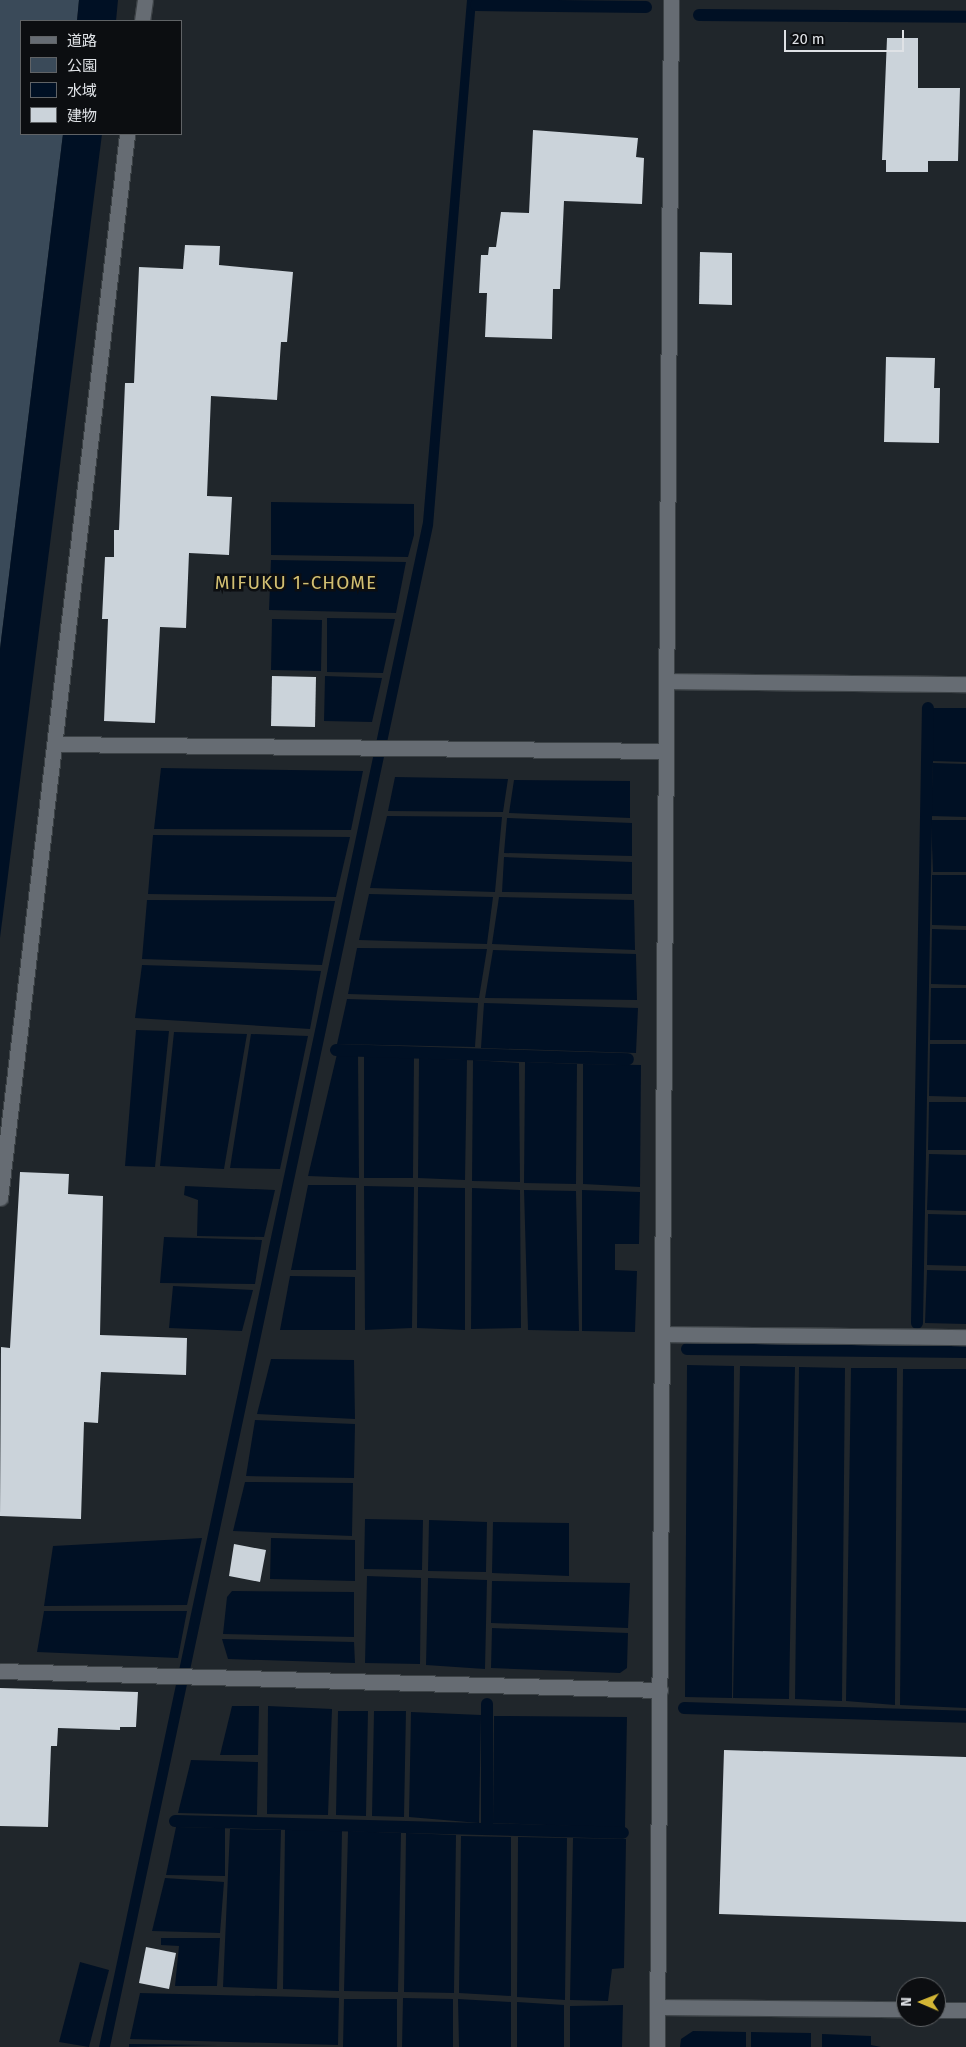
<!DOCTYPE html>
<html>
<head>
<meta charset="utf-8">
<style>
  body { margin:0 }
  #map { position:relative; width:966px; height:2047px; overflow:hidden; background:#20262b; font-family:"Fira Sans","Noto Sans JP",sans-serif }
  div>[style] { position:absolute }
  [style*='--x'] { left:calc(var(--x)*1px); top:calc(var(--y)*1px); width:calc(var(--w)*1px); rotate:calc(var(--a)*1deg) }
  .green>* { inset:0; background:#3a4a59 }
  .water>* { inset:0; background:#001024 }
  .stream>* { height:12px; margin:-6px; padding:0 6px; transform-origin:6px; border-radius:6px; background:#001024 }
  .building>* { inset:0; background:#cbd3da }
  .roads { filter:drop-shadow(1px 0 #3c4246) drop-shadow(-1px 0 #3c4246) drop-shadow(0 1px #3c4246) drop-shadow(0 -1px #3c4246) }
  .minor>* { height:15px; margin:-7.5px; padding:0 7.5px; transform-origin:7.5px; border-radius:7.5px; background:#666c73 }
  span { translate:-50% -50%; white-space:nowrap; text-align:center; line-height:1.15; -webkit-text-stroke:5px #0c0e11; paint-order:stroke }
  .neighbourhood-label { font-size:19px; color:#d2bf72; letter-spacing:1px }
  .legend { position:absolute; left:20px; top:20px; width:162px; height:115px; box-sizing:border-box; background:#0c0e11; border:1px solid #606366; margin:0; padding:6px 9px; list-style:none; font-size:15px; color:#dfe2e6 }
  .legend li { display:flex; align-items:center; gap:10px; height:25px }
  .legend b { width:25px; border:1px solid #606366 }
  .north { position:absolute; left:896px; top:1977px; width:50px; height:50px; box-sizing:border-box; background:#0c0e11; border:1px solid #606366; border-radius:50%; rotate:271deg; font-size:14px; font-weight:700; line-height:20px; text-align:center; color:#dfe2e6 }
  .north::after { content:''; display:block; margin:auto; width:18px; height:22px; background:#d3b635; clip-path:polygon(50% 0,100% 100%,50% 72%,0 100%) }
  .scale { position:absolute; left:784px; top:30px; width:120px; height:22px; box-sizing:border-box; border:2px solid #dfe2e6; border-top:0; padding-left:6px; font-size:15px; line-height:18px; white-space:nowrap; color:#dfe2e6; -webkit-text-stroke:4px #0c0e11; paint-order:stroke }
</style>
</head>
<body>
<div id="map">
  <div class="green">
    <div style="clip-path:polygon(0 0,79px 0,77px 21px,21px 21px,21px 134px,63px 134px,0 649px)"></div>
  </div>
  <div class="water">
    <div style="clip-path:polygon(79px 0,118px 0,116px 21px,77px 21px)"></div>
    <div style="clip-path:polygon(467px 0,476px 0,433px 526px,110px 2047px,99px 2047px,423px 522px)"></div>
    <div style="clip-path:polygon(63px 134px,102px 134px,0 938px,0 649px)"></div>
    <div style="clip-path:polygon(271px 502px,414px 504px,414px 535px,408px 557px,271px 555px)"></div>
    <div style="clip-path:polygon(271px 560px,406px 562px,396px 613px,269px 610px)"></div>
    <div style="clip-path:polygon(327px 618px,395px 619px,383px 673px,327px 672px)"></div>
    <div style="clip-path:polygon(272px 619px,322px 620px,321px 671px,271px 670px)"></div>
    <div style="clip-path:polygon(325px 676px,382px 678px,372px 722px,324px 721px)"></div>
    <div style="clip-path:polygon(933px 708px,966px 708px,966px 762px,932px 761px)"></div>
    <div style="clip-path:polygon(933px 763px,966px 764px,966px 817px,931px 816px)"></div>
    <div style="clip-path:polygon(161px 768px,363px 771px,351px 830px,154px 829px)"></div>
    <div style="clip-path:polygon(395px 777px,508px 779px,503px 812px,388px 811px)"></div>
    <div style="clip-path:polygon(514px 780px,630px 781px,630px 818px,509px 813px)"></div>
    <div style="clip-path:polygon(387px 816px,502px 817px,495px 892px,370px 888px)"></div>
    <div style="clip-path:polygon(507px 818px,632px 823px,632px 856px,504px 853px)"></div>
    <div style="clip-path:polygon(931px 820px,966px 820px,966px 872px,933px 872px)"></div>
    <div style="clip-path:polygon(153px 835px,350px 837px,336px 897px,148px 894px)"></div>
    <div style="clip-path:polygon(504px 857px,632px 862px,632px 894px,502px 892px)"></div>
    <div style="clip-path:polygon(932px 875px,966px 875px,966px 926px,932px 925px)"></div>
    <div style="clip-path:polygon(369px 894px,493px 897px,487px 944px,359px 940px)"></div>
    <div style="clip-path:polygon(499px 897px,634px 900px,635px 950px,492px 944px)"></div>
    <div style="clip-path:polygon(147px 900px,335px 901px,322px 965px,142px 959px)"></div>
    <div style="clip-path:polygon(932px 929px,966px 930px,966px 985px,931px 984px)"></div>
    <div style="clip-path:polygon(357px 948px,487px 949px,479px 998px,348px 994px)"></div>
    <div style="clip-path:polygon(493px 950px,636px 954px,637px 1000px,485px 998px)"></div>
    <div style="clip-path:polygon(142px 965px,321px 971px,310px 1029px,135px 1018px)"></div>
    <div style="clip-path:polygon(931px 988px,966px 988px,966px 1040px,930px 1040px)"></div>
    <div style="clip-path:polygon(347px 999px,478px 1003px,475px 1047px,337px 1044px)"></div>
    <div style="clip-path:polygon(484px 1003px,638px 1008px,636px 1053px,481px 1048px)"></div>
    <div style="clip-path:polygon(136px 1030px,169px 1031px,155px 1167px,125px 1166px)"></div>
    <div style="clip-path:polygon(174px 1032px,247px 1034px,224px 1169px,160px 1166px)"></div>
    <div style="clip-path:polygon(251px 1034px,308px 1036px,280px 1169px,230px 1168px)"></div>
    <div style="clip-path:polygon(930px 1044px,966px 1044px,966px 1097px,929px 1096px)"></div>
    <div style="clip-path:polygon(337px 1054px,358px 1054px,359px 1178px,308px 1176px)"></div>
    <div style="clip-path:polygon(364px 1055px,414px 1058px,413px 1178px,364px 1178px)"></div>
    <div style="clip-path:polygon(419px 1058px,467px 1060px,465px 1180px,418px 1178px)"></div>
    <div style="clip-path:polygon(473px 1060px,519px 1063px,520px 1182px,472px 1181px)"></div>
    <div style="clip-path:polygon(525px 1062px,577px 1064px,576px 1184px,524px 1183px)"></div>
    <div style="clip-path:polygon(583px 1064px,641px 1065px,640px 1187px,583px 1184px)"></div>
    <div style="clip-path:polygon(929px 1102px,966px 1102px,966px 1150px,928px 1150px)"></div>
    <div style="clip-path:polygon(929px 1154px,966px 1155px,966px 1211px,927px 1210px)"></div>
    <div style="clip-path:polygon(308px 1185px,356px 1185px,356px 1270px,291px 1270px)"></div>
    <div style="clip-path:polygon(185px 1186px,275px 1190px,264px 1237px,197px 1236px,198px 1200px,184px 1195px)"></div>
    <div style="clip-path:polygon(364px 1186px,414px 1187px,412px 1328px,365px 1330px)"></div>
    <div style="clip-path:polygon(418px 1187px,465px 1188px,465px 1330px,417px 1328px)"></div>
    <div style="clip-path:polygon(472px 1188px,520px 1190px,521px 1328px,471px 1329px)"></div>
    <div style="clip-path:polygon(524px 1190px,576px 1191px,579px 1331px,528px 1330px)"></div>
    <div style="clip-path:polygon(582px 1190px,640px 1192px,639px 1244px,615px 1244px,615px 1270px,637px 1271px,635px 1332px,582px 1331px)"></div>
    <div style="clip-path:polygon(928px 1214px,966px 1215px,966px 1266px,927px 1265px)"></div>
    <div style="clip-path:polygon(164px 1237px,262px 1240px,255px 1284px,160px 1283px)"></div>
    <div style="clip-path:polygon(927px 1270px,966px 1271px,966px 1324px,925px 1323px)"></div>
    <div style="clip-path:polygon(290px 1276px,355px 1277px,355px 1330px,280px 1330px)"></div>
    <div style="clip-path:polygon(173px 1286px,253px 1290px,242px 1331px,169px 1328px)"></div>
    <div style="clip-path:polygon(271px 1359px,354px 1360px,355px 1419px,257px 1414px)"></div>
    <div style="clip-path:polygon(687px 1365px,734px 1366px,732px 1698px,685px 1697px)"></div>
    <div style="clip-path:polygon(740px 1366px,795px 1367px,789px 1699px,733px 1698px)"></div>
    <div style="clip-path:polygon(799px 1367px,845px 1368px,842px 1701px,795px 1699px)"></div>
    <div style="clip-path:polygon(851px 1368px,897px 1368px,895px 1705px,846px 1701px)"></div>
    <div style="clip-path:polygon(903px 1369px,966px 1369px,966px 1708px,900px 1705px)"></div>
    <div style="clip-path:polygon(255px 1420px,355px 1424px,354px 1478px,246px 1476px)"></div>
    <div style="clip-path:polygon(245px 1482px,353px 1483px,352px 1536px,233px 1531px)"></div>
    <div style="clip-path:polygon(365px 1519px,423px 1520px,422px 1570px,364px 1569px)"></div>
    <div style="clip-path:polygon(429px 1520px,487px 1522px,486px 1572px,428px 1571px)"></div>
    <div style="clip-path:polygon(493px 1522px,569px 1523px,569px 1576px,492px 1573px)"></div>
    <div style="clip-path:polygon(202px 1538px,187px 1605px,44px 1606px,53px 1546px)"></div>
    <div style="clip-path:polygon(271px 1538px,355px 1540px,355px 1581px,270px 1579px)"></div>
    <div style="clip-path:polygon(367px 1576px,421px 1578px,420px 1664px,365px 1663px)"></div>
    <div style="clip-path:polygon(428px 1578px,487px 1580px,485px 1669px,426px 1665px)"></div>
    <div style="clip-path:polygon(492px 1581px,630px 1583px,628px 1628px,491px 1623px)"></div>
    <div style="clip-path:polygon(232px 1591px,354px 1592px,354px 1637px,223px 1634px,227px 1597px)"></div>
    <div style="clip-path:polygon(44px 1611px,187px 1611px,178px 1658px,37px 1652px)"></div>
    <div style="clip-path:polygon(492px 1628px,628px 1633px,627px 1668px,620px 1673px,491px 1668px)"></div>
    <div style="clip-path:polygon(222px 1639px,354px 1642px,355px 1663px,228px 1659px)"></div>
    <div style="clip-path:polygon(232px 1706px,259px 1706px,258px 1755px,220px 1755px)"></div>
    <div style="clip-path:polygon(268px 1706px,332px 1709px,328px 1815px,267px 1814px)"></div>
    <div style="clip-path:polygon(338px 1711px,368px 1711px,366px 1816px,336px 1815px)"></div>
    <div style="clip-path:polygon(374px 1711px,406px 1711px,404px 1817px,372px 1816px)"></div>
    <div style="clip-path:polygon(411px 1712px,481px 1715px,479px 1823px,409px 1817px)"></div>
    <div style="clip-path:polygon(494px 1716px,627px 1717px,625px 1828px,493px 1823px)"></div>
    <div style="clip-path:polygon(191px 1760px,258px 1762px,257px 1815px,178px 1813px)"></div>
    <div style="clip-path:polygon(176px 1827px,225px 1828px,225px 1876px,166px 1875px)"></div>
    <div style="clip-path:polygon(230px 1829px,281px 1830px,277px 1989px,223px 1987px)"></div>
    <div style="clip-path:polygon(285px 1829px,342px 1831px,339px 1991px,283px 1989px)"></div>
    <div style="clip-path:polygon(348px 1831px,401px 1833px,398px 1992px,344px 1991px)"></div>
    <div style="clip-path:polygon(406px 1833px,456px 1835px,454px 1993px,404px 1992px)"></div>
    <div style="clip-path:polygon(461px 1836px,511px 1837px,511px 1996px,459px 1993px)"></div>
    <div style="clip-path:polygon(518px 1837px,567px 1838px,565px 2000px,517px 1997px)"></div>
    <div style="clip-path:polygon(573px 1838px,626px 1839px,624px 1968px,612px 1969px,608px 2001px,570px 2000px)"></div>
    <div style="clip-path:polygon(165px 1878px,224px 1882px,220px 1933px,152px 1931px)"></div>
    <div style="clip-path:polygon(161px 1938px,220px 1938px,217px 1986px,175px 1986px,179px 1946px,161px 1945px)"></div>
    <div style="clip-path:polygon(80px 1962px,109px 1970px,89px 2047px,59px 2042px)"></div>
    <div style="clip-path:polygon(140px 1993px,339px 1998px,338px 2045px,130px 2039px)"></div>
    <div style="clip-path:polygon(403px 1998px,453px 1999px,453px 2047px,402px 2047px)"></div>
    <div style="clip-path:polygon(344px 1999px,397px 1999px,397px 2047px,343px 2047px)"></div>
    <div style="clip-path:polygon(458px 1999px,511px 2002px,511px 2047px,459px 2047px)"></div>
    <div style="clip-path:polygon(517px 2002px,564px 2005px,564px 2047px,517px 2047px)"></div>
    <div style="clip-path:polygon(623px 2005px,622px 2047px,570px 2047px,570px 2006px)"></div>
    <div style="clip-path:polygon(693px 2031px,746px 2032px,746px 2047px,680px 2047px,681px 2039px)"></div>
    <div style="clip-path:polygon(751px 2032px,811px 2033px,811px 2047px,751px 2047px)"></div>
    <div style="clip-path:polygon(822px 2034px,871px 2036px,871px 2045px,881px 2047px,822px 2047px)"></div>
    <div style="clip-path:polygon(129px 2044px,218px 2045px,129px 2047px)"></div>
  </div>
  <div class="stream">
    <div style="--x:476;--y:5;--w:170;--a:0.7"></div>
    <div style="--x:699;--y:15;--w:267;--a:0.4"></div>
    <div style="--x:336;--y:1050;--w:292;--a:1.8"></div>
    <div style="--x:917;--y:1323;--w:615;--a:-88.98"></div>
    <div style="--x:687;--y:1349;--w:279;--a:0.6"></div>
    <div style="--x:684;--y:1708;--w:282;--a:1.8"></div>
    <div style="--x:175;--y:1821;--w:448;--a:1.5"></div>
    <div style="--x:487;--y:1829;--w:125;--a:-90"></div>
  </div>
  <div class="building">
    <div style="clip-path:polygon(887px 38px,918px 38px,918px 88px,960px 88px,958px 161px,928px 161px,928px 172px,886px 172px,886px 160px,882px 160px)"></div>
    <div style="clip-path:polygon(533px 130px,638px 138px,636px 157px,644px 158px,642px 204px,564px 201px,560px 289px,553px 289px,552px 339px,485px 337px,487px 293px,479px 293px,481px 255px,488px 255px,489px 247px,496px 247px,501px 212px,529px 213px)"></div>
    <div style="clip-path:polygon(185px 245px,220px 246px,219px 265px,293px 272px,287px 342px,281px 342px,277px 400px,211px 396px,207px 496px,232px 497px,229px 555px,189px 553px,186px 628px,160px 627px,155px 723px,104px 721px,108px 619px,102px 619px,105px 557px,114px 557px,114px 530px,119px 530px,125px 383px,134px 383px,139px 267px,183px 269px)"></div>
    <div style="clip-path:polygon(700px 252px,732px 253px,732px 305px,699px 304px)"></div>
    <div style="clip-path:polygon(886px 357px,935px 358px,934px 388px,940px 388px,939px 443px,884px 442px)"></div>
    <div style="clip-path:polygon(272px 676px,316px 677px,315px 727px,271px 726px)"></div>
    <div style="clip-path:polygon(20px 1172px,69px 1174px,68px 1194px,103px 1196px,100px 1335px,187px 1338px,186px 1375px,101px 1372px,98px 1423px,84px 1422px,81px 1519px,0 1516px,1px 1347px,10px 1348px)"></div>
    <div style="clip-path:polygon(234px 1544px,266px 1550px,260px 1582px,229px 1576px)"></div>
    <div style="clip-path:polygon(0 1688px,138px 1692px,136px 1727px,120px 1727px,120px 1730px,58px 1728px,57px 1746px,51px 1746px,48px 1827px,0 1826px)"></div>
    <div style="clip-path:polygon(724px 1750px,966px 1757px,966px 1922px,719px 1914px)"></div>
    <div style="clip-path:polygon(146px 1947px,176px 1953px,169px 1989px,139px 1983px)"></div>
  </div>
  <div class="roads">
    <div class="minor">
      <div style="--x:142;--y:21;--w:21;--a:-82"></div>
      <div style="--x:667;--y:681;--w:299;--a:0.6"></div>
      <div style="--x:56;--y:744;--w:610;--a:0.66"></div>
      <div style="--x:0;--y:1198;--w:1072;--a:-83.19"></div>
      <div style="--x:663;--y:1334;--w:303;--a:0.6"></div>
      <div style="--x:0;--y:1671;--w:660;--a:1.65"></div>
      <div style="--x:658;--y:2007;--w:248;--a:0.5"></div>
      <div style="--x:936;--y:2010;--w:30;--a:0"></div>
      <div style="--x:657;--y:2047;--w:2047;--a:-89.61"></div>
    </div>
  </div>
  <div class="neighbourhood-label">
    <span style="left:296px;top:583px">MIFUKU 1-CHOME</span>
  </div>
  <ul class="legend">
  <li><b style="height:6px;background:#666c73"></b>道路</li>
  <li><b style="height:14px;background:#3a4a59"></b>公園</li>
  <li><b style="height:14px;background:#001024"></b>水域</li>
  <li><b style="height:14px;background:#cbd3da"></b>建物</li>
  </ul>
  <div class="north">N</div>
  <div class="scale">20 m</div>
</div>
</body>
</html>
